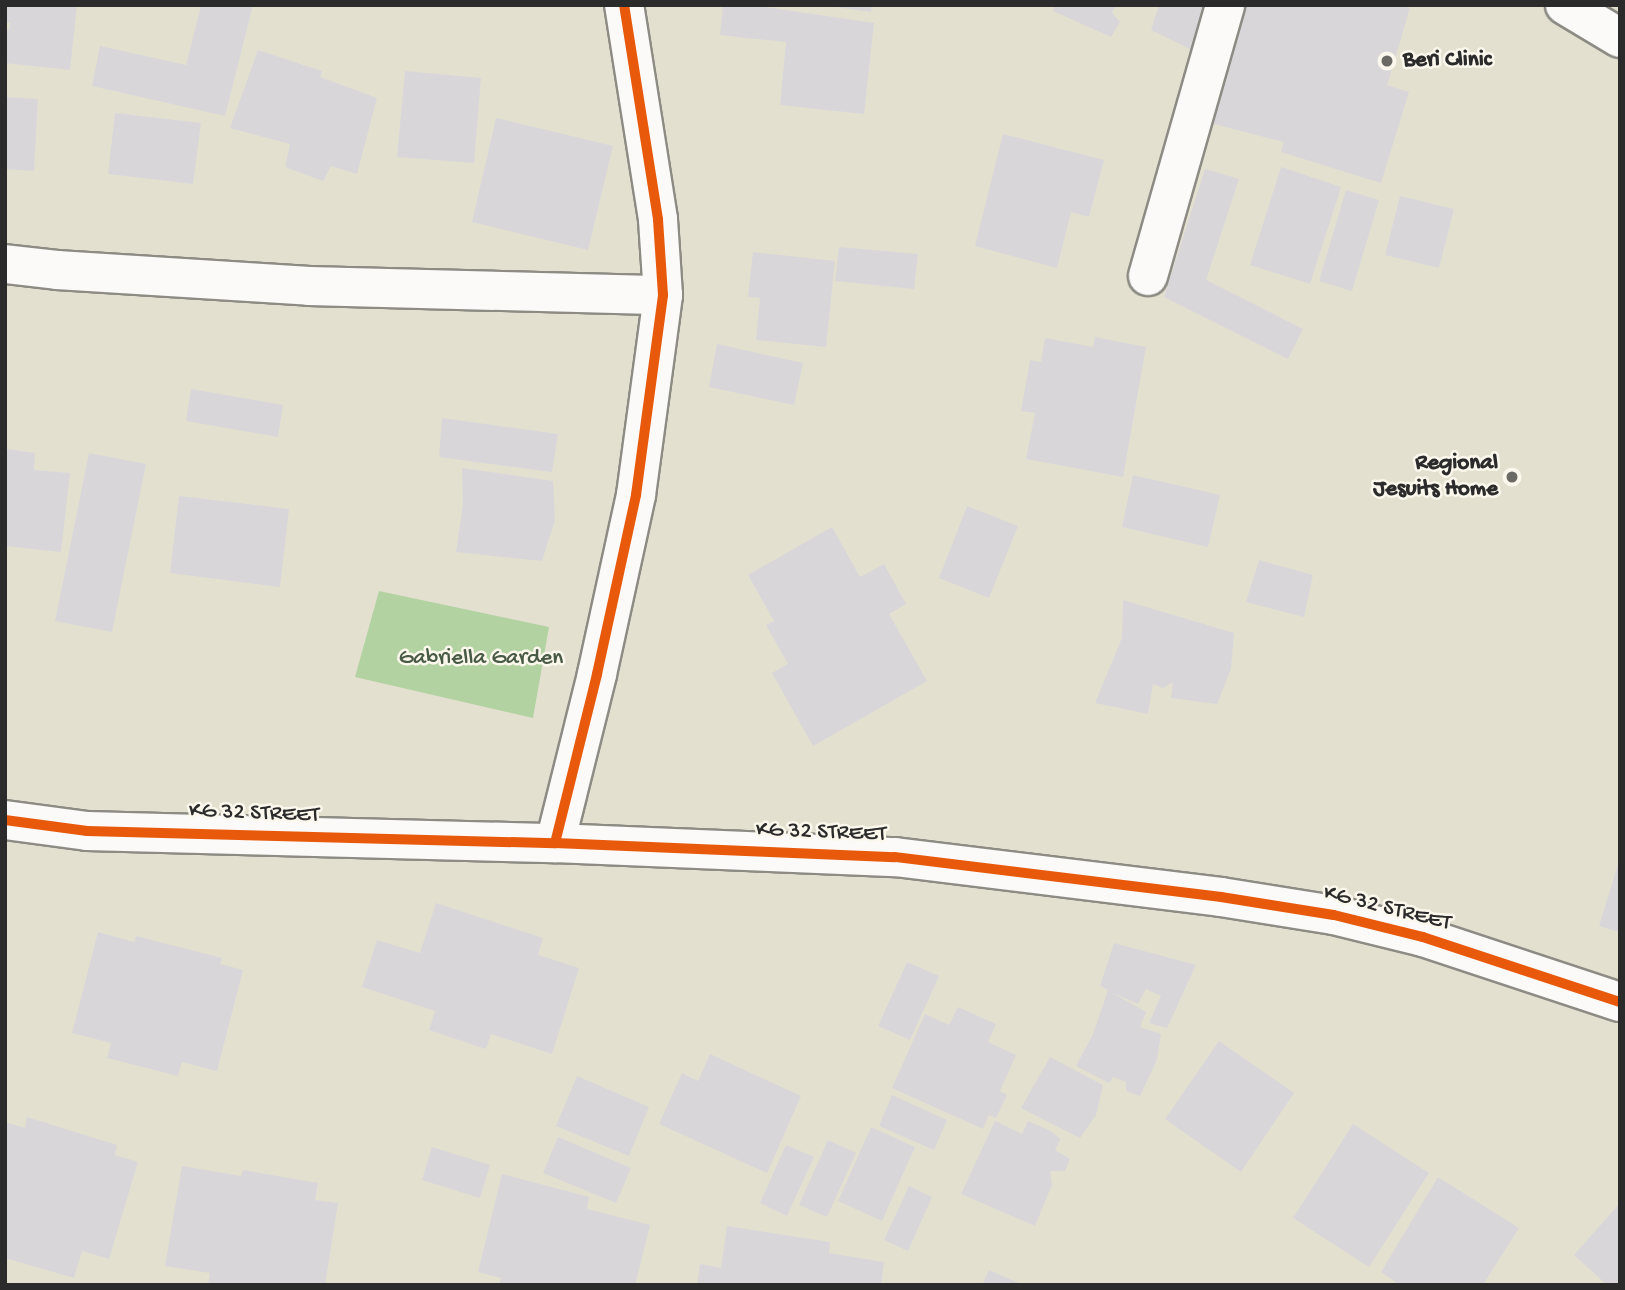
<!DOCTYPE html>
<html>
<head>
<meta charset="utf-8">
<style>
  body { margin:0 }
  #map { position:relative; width:1625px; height:1290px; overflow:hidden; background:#e3e0d0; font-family:"Gochi Hand",sans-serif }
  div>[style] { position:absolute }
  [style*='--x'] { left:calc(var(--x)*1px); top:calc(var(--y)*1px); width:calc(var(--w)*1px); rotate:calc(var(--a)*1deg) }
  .green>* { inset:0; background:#b3d2a2 }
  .building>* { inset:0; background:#d9d6da }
  .roads { filter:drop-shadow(2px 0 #8d8b84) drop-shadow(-2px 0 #8d8b84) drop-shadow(0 2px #8d8b84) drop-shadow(0 -2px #8d8b84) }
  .minor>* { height:38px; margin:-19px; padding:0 19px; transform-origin:19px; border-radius:19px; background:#fbfaf8 }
  .secondary>* { height:38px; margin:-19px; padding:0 19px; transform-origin:19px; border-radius:19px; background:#fbfaf8 }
  .cycleway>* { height:10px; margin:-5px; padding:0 5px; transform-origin:5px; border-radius:5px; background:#e8590c }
  .dots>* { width:19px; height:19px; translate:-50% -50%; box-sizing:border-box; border:4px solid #fbf7ec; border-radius:50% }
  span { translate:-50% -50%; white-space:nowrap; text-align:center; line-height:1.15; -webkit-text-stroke:5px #fbf7ec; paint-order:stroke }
  .poi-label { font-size:23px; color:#2b2b2b; font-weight:700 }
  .left { translate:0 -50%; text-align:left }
  .right { translate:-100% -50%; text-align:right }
  .park-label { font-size:23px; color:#485a44 }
  .street-label { font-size:23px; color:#2b2b2b }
  .frame { position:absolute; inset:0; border:7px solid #2b2b2b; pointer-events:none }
</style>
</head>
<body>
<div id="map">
  <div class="green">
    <div style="clip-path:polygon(379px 591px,549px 627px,533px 718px,355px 677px)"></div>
  </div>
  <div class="building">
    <div style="clip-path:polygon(5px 5px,77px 5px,70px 70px,5px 63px,5px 30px,9px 30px,10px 23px,5px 22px)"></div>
    <div style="clip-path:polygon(201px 5px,253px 5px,225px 116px,92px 86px,100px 46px,186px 65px)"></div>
    <div style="clip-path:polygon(723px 5px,752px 5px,874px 23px,864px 114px,780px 105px,786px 42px,720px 35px)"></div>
    <div style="clip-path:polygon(822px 5px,872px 5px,871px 12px)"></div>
    <div style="clip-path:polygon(1055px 5px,1116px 5px,1112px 13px,1120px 22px,1111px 37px,1053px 11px)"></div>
    <div style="clip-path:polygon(1159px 5px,1219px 5px,1198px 53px,1151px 30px)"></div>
    <div style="clip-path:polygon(1239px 5px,1404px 5px,1410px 8px,1387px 85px,1409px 92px,1381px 183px,1281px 152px,1284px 142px,1210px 123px)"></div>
    <div style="clip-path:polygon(258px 50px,322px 71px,320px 77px,377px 98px,357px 174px,331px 166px,323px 181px,285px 167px,290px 144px,230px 128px)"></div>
    <div style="clip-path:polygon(405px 71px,481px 78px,474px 163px,397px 157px)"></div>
    <div style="clip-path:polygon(5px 97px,38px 99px,34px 171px,5px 169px)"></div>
    <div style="clip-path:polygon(115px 113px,201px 123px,193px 184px,108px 174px)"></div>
    <div style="clip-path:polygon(496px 118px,613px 146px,588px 250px,472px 222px)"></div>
    <div style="clip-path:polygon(1003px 134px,1104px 160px,1089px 217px,1071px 212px,1057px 268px,975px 246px)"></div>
    <div style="clip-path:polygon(1281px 167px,1341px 187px,1310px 284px,1250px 265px)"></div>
    <div style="clip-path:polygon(1205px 169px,1239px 179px,1206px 280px,1303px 329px,1288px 359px,1164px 297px)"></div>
    <div style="clip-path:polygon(1346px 190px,1379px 200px,1352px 291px,1319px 281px)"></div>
    <div style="clip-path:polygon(1400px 196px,1454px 209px,1439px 268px,1385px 255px)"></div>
    <div style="clip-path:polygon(839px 247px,918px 254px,914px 289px,835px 281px)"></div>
    <div style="clip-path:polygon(753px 252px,835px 261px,826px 347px,756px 340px,760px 298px,748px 297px)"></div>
    <div style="clip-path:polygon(1095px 337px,1146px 347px,1123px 477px,1026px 459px,1035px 413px,1021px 411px,1030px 360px,1041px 362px,1045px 338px,1093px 347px)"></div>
    <div style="clip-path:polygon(717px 344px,803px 363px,794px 405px,709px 387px)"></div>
    <div style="clip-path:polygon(191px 389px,283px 405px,278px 437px,186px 421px)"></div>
    <div style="clip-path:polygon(442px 418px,558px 434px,552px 472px,439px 457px)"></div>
    <div style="clip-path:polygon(5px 449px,35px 453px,34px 470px,70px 473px,61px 552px,5px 546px)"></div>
    <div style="clip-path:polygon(89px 453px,146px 464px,112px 632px,55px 621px)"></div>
    <div style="clip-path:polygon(462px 468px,553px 481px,555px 520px,542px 561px,456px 552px,463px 504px)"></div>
    <div style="clip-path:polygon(1133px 475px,1220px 495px,1208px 547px,1122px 527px)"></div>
    <div style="clip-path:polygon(179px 496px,289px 509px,280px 587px,170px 573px)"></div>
    <div style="clip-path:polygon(967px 506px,1018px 526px,989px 598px,939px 578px)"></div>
    <div style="clip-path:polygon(832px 527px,860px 577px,884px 564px,906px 604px,889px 614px,927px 681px,813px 746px,772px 673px,788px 664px,766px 625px,774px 621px,748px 575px)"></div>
    <div style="clip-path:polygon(1259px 560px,1313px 575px,1304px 617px,1246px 602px)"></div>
    <div style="clip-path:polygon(1123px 600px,1234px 633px,1231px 669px,1217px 704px,1171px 698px,1173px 682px,1163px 688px,1153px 684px,1148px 714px,1095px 703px,1122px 638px)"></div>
    <div style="clip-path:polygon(1619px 861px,1620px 861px,1620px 932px,1599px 926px)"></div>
    <div style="clip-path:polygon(436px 903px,543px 938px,538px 955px,579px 968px,552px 1054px,491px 1034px,486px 1049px,429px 1030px,435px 1011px,362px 987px,377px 940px,420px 953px)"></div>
    <div style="clip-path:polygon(98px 932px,134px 942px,136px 936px,222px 958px,220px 964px,243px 970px,217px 1071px,182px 1062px,178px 1076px,107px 1058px,111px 1043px,72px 1033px)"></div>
    <div style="clip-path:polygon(1114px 943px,1196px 965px,1167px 1028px,1149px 1023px,1161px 996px,1146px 989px,1138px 1004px,1111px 992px,1146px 1012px,1140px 1027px,1161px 1034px,1157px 1060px,1140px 1096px,1126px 1091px,1126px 1082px,1113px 1077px,1109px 1083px,1076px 1066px,1093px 1034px,1108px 990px,1100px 986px)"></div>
    <div style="clip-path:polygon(907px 962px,939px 976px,910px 1040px,878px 1026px)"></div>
    <div style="clip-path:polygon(958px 1007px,996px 1024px,988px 1042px,1016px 1055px,1000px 1091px,1007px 1095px,996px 1118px,989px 1115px,983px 1129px,892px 1088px,925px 1014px,949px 1025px)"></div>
    <div style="clip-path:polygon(1219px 1041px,1294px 1093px,1241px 1172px,1165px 1119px)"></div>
    <div style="clip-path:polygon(710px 1054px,801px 1096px,767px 1173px,659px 1124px,682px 1073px,698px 1081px)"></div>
    <div style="clip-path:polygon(1050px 1057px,1103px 1085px,1096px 1115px,1080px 1138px,1021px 1108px)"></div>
    <div style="clip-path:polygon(577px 1076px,649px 1107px,629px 1156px,556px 1126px)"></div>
    <div style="clip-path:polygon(892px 1095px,947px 1120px,934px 1150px,879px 1126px)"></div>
    <div style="clip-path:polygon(27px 1117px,117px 1145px,115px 1155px,138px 1162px,109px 1259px,82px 1251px,74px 1278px,5px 1258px,5px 1122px,25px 1128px)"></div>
    <div style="clip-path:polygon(995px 1121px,1022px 1134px,1028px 1121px,1049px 1130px,1061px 1139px,1055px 1150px,1070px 1159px,1065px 1171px,1050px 1171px,1052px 1185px,1035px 1226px,961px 1194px)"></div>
    <div style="clip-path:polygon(1353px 1124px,1429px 1173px,1369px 1267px,1293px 1218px)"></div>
    <div style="clip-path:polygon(871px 1127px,915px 1147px,882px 1221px,838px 1201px)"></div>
    <div style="clip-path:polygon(558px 1137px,631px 1168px,616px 1203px,543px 1173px)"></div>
    <div style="clip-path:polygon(828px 1140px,856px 1153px,827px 1217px,799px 1205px)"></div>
    <div style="clip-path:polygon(786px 1145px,814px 1157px,787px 1216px,760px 1203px)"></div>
    <div style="clip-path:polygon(432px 1147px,490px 1165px,480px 1198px,422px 1180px)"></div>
    <div style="clip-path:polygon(182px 1166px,241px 1176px,243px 1170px,318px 1183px,315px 1200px,338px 1203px,325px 1285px,208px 1285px,210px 1273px,165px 1266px)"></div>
    <div style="clip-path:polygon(502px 1174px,589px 1197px,587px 1209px,650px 1225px,635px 1285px,499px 1285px,501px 1278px,478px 1272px)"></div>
    <div style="clip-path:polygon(1438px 1177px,1519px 1228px,1483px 1285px,1400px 1285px,1381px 1272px)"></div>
    <div style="clip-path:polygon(909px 1186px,932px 1197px,908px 1251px,884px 1240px)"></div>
    <div style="clip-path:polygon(1620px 1203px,1620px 1285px,1607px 1285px,1574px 1255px)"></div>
    <div style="clip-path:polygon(727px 1226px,830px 1242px,829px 1253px,884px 1262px,881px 1285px,697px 1285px,700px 1264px,721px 1268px)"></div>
    <div style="clip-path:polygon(989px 1270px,1024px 1285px,982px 1285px)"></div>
  </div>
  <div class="roads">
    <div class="minor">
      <div style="--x:5;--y:264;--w:52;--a:6.6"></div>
      <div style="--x:57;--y:270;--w:253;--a:3.6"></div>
      <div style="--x:309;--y:286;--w:354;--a:1.5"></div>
      <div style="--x:1148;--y:276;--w:282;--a:-74.1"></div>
      <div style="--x:5;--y:820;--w:83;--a:7.6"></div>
      <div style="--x:87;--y:831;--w:468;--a:1.5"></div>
      <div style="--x:555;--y:843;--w:340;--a:2.4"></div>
      <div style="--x:895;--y:857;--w:328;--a:7"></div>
      <div style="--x:1221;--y:897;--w:114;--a:9.1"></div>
      <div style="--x:1334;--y:915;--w:92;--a:13.9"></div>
      <div style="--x:1423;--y:937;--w:207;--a:18.3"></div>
      <div style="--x:555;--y:843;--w:174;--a:-76"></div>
      <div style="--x:597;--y:674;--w:183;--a:-77.7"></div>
      <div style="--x:636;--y:495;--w:202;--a:-82.3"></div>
      <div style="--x:663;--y:295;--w:76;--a:-93.8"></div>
      <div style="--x:658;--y:219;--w:217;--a:-99"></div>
    </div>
    <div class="secondary">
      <div style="--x:1565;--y:5;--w:64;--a:31"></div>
    </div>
  </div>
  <div class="cycleway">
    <div style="--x:5;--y:820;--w:83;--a:7.6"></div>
    <div style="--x:87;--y:831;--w:468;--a:1.5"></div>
    <div style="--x:555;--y:843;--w:340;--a:2.4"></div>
    <div style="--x:895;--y:857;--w:328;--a:7"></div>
    <div style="--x:1221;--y:897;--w:114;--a:9.1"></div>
    <div style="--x:1334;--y:915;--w:92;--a:13.9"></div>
    <div style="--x:1423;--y:937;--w:207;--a:18.3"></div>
    <div style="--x:555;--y:843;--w:174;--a:-76"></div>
    <div style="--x:597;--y:674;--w:183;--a:-77.7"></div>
    <div style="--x:636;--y:495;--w:202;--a:-82.3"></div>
    <div style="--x:663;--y:295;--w:76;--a:-93.8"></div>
    <div style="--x:658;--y:219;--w:217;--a:-99"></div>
  </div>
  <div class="dots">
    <div style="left:1387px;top:61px;background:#6b6a65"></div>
    <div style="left:1512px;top:477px;background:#6b6a65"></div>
  </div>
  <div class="poi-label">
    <span class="left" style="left:1403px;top:61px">Beri Clinic</span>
    <span class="right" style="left:1498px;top:477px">Regional<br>Jesuits Home</span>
  </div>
  <div class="park-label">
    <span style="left:481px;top:659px">Gabriella Garden</span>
  </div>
  <div class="street-label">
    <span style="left:254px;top:814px;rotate:2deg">KG 32 STREET</span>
    <span style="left:821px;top:833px;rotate:2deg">KG 32 STREET</span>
    <span style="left:1387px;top:909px;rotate:14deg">KG 32 STREET</span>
  </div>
  <div class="frame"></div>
</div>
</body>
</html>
